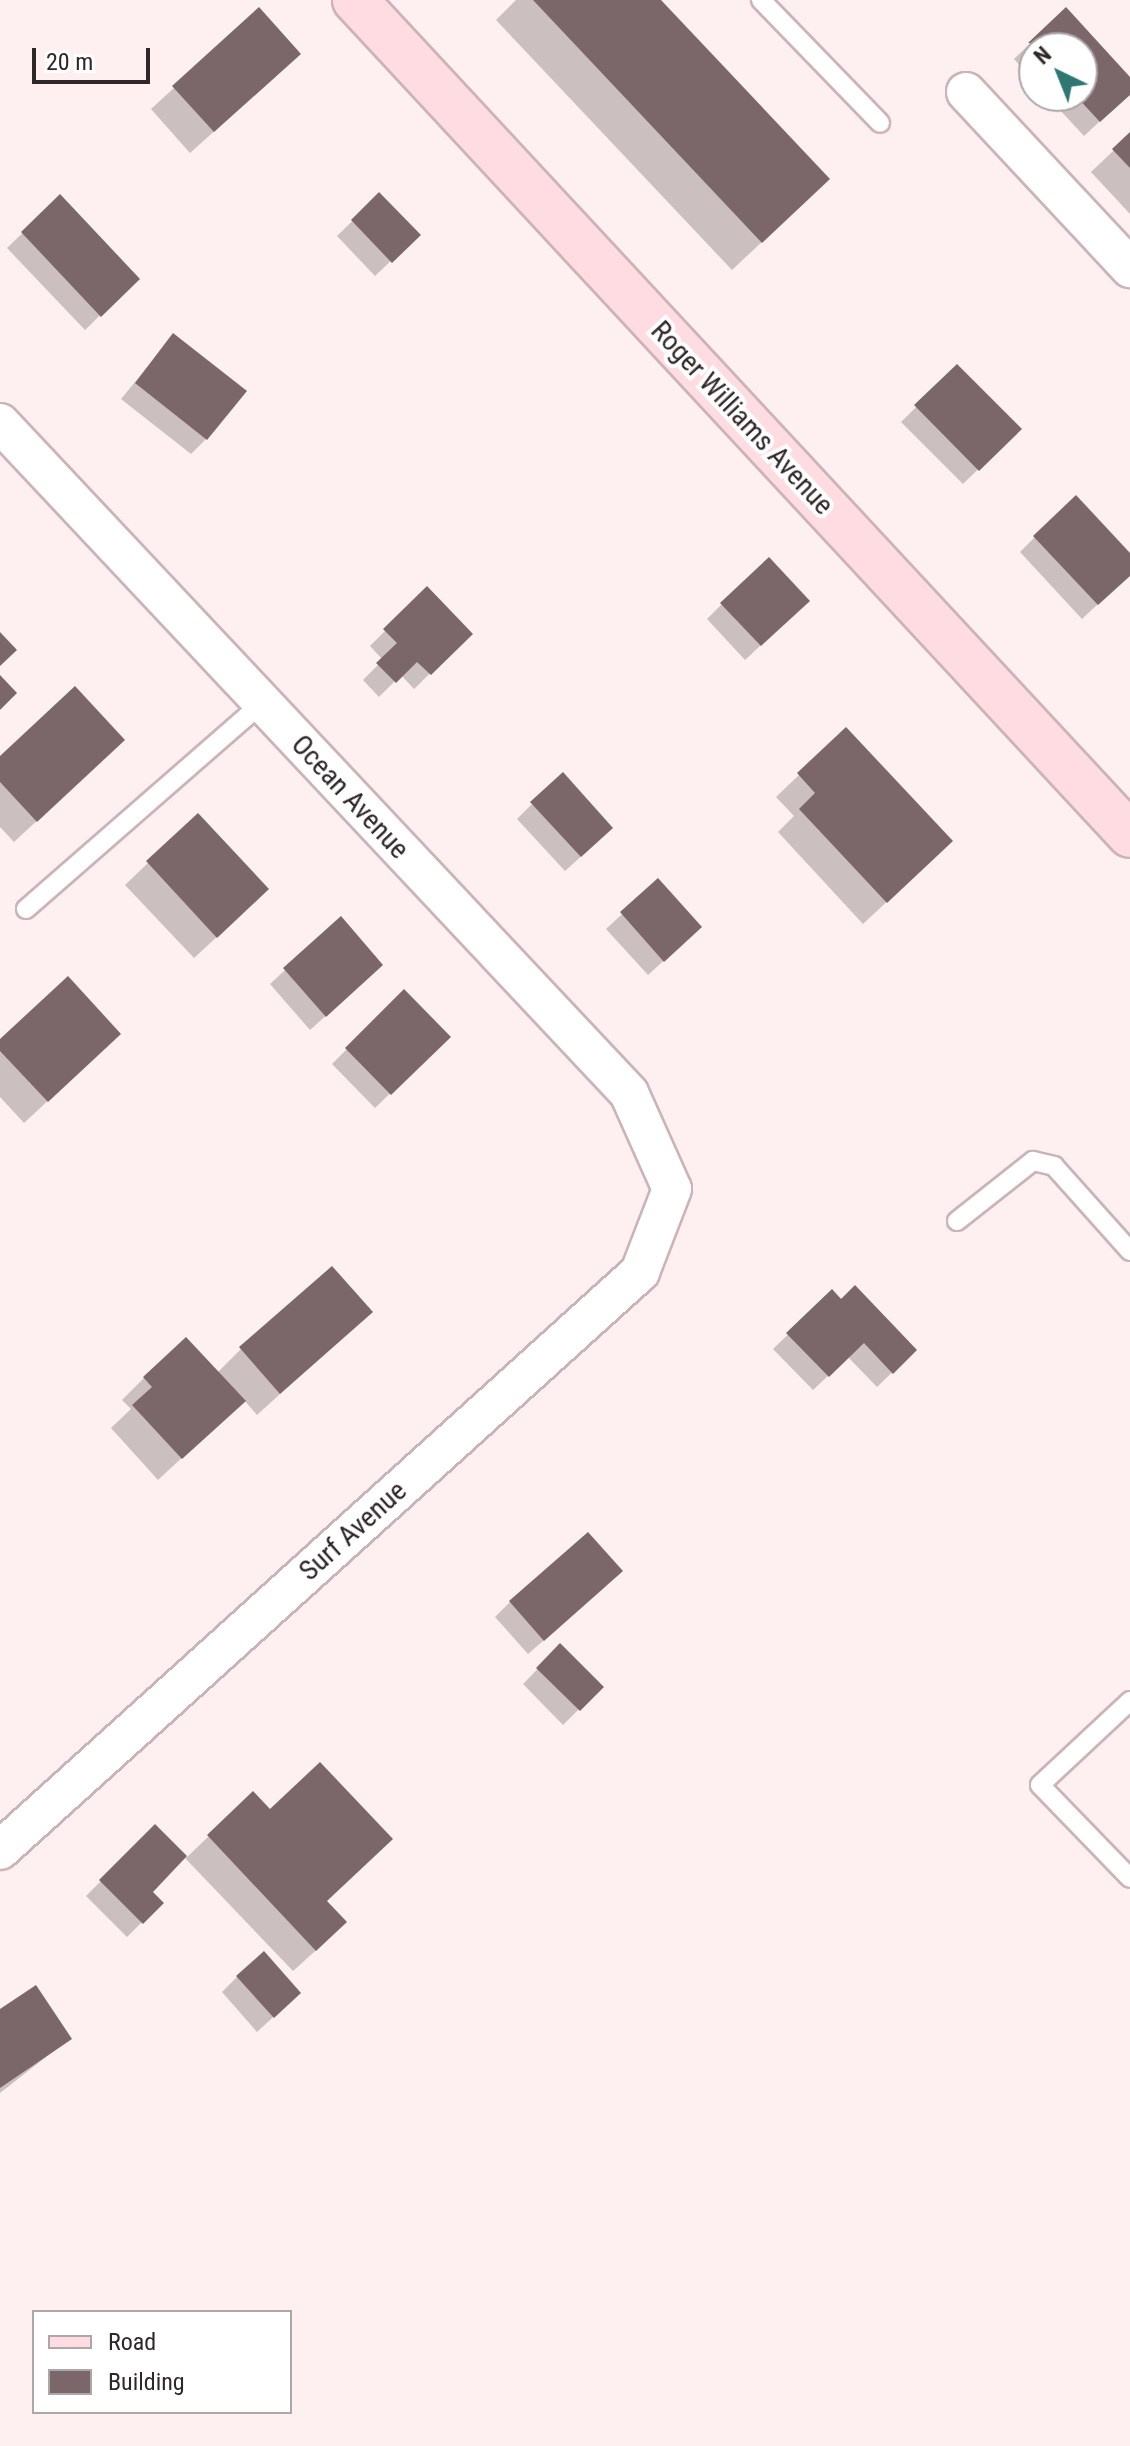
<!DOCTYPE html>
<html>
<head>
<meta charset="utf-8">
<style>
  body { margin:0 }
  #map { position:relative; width:1130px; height:2446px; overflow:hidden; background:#feeff1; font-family:"Roboto Condensed",sans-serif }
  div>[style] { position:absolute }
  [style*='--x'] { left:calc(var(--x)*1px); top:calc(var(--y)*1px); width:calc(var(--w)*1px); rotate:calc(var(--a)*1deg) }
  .shadow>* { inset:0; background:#0003 }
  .building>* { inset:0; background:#7b676a }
  .roads { filter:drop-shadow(2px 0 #cbb4b7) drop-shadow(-2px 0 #cbb4b7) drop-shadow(0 2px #cbb4b7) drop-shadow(0 -2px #cbb4b7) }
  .lane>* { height:18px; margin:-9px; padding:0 9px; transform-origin:9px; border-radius:9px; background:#fff }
  .street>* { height:38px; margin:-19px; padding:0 19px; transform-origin:19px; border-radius:19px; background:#fff }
  .secondary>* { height:44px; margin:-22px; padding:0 22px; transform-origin:22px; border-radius:22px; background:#fedce2 }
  span { translate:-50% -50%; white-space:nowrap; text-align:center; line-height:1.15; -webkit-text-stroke:8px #fff; paint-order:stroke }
  .street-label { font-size:28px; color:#2f2627 }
  .legend { position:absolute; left:32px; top:2310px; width:260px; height:104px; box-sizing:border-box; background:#fff; border:2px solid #aca8a9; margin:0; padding:10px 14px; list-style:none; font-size:24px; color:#2f2627 }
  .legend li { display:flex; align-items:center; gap:16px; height:40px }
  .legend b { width:40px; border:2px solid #aca8a9 }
  .north { position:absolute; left:1018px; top:32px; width:80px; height:80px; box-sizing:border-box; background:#fff; border:2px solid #aca8a9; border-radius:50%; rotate:317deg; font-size:22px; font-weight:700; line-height:32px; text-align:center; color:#2f2627 }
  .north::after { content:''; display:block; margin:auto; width:28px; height:36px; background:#2f7773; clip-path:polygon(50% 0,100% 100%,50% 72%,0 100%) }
  .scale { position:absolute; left:32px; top:48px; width:118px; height:36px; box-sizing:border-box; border:4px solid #2f2627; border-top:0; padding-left:10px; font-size:24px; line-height:28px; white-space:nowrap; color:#2f2627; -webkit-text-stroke:6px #fff; paint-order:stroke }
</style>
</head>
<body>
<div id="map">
  <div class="shadow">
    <div style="clip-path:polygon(516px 0,659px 0,799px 207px,732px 270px,496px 20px)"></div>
    <div style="clip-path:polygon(259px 10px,276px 76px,190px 153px,151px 109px)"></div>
    <div style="clip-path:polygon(1066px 10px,1130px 80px,1130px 93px,1084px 136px,1047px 96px,1082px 96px,1082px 48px,1034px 48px,1034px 81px,1014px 59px)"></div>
    <div style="clip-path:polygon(1130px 135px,1130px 214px,1091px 172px)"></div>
    <div style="clip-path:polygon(379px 195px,418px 235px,375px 276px,337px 236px)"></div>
    <div style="clip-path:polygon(60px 197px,137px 279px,85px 330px,7px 248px)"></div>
    <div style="clip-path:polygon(173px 336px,206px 439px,191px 454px,121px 399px)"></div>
    <div style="clip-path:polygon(957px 367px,1019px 429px,963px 484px,901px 422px)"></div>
    <div style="clip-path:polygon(1035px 537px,1130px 556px,1130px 574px,1082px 619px,1020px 552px)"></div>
    <div style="clip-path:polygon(427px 589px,470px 634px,414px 689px,401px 675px,379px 697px,363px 680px,383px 660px,370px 646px)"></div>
    <div style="clip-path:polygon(722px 604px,792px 616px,745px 660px,707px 619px)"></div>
    <div style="clip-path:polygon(846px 730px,928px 863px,863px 924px,778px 832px,794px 816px,776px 797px)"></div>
    <div style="clip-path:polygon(0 758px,100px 762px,14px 842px,0 827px)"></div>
    <div style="clip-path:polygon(532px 804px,596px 843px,565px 871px,517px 819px)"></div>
    <div style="clip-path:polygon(198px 815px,245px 911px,194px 958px,125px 885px)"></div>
    <div style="clip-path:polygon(658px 881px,684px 942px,648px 975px,606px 929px)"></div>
    <div style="clip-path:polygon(285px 970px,366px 980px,310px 1030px,270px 984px)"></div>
    <div style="clip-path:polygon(404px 992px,448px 1037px,375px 1108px,332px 1064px)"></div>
    <div style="clip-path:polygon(0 1042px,96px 1056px,24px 1123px,0 1097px)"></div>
    <div style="clip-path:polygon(832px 1292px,915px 1350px,877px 1387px,848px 1357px,813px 1390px,773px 1349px)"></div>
    <div style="clip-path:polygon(370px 1312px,257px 1415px,244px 1400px,158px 1480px,111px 1428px,131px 1409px,122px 1400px,144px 1378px,217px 1373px,241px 1349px)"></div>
    <div style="clip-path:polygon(606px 1586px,528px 1654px,495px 1617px,510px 1602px)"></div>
    <div style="clip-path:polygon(560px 1646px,601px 1687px,563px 1725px,523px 1684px)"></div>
    <div style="clip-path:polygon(253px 1794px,325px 1902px,323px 1944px,293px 1971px,184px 1857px,150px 1892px,161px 1903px,127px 1937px,86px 1896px,155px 1827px,186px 1858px)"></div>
    <div style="clip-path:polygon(237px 1977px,283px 2008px,257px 2032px,222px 1992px)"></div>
    <div style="clip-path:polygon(0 2011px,69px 2039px,0 2093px)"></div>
  </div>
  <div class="building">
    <div style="clip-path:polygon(533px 0,661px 0,830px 179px,762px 243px)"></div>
    <div style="clip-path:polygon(259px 7px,301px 54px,214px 132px,172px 86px)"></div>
    <div style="clip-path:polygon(1066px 7px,1130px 77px,1130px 95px,1100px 122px,1076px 96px,1082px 96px,1082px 48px,1028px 43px)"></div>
    <div style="clip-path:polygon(1130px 132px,1130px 168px,1112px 149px)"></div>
    <div style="clip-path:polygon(379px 192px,421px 235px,392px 263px,351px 220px)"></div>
    <div style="clip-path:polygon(60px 194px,140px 279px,101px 317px,21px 232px)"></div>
    <div style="clip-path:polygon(173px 333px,247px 391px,207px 440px,135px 383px)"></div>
    <div style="clip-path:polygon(957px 364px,1022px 429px,979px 471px,914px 405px)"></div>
    <div style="clip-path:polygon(1076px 495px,1130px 553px,1130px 576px,1098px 605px,1033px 536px)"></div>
    <div style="clip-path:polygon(769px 557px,810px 601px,761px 646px,720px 603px)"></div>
    <div style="clip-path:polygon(427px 586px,473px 634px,431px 675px,417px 662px,396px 683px,376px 663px,397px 643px,383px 629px)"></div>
    <div style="clip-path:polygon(0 632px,17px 650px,0 666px)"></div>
    <div style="clip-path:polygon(0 675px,17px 693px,0 710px)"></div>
    <div style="clip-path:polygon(75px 686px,125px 740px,37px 822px,0 782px,0 756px)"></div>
    <div style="clip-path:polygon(846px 727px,953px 841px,887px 903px,799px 809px,815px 793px,797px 773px)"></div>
    <div style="clip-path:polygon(563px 772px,613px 828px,581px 857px,530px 802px)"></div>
    <div style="clip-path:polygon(198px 813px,269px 889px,217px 938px,146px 861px)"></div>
    <div style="clip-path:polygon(658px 878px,702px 927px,664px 962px,620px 912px)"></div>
    <div style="clip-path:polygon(341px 916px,383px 965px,326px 1017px,283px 968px)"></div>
    <div style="clip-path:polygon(68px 976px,121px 1034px,48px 1102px,0 1051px,0 1039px)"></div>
    <div style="clip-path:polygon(404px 989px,451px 1037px,391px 1095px,345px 1048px)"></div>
    <div style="clip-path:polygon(332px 1266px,373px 1312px,280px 1394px,239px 1347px)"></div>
    <div style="clip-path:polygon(855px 1285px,917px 1350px,893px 1374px,864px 1343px,829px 1377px,786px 1333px,832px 1289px,841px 1299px)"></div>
    <div style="clip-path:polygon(186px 1337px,246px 1401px,182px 1459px,132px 1405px,152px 1387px,143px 1377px)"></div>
    <div style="clip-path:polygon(588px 1532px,623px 1571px,544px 1641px,509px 1601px)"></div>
    <div style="clip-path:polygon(560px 1643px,604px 1687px,580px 1711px,536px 1668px)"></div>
    <div style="clip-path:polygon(320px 1762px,393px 1839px,327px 1901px,347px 1922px,316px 1951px,207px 1835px,253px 1791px,270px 1809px)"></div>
    <div style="clip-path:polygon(155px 1824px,187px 1856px,153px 1892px,164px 1903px,143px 1924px,99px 1880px)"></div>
    <div style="clip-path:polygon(264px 1951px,301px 1993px,274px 2018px,236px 1976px)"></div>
    <div style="clip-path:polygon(36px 1985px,72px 2039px,0 2088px,0 2009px)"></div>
  </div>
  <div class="roads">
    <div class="lane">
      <div style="--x:761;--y:0;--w:171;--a:45.9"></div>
      <div style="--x:26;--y:909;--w:313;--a:-41.1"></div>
      <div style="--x:957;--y:1221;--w:97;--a:-38.3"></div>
      <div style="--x:1033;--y:1161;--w:22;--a:13"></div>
      <div style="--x:1054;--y:1166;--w:114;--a:48.2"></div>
      <div style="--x:1130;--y:1701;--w:123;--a:137"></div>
      <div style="--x:1040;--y:1785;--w:129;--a:45.9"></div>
    </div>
    <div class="street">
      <div style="--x:966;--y:92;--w:241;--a:47"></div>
      <div style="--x:0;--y:423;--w:919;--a:46.81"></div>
      <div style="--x:629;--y:1093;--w:105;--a:65.9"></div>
      <div style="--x:672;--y:1189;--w:89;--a:111.1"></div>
      <div style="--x:640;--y:1272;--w:862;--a:137.91"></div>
    </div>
    <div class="secondary">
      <div style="--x:355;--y:0;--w:1139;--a:47.13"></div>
    </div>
  </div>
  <div class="street-label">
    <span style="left:742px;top:418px;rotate:47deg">Roger Williams Avenue</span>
    <span style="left:350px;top:797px;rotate:47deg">Ocean Avenue</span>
    <span style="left:353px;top:1531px;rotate:-42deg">Surf Avenue</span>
  </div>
  <ul class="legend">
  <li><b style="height:10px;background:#fedce2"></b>Road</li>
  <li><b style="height:22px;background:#7b676a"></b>Building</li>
  </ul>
  <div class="north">N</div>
  <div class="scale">20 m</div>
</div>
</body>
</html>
